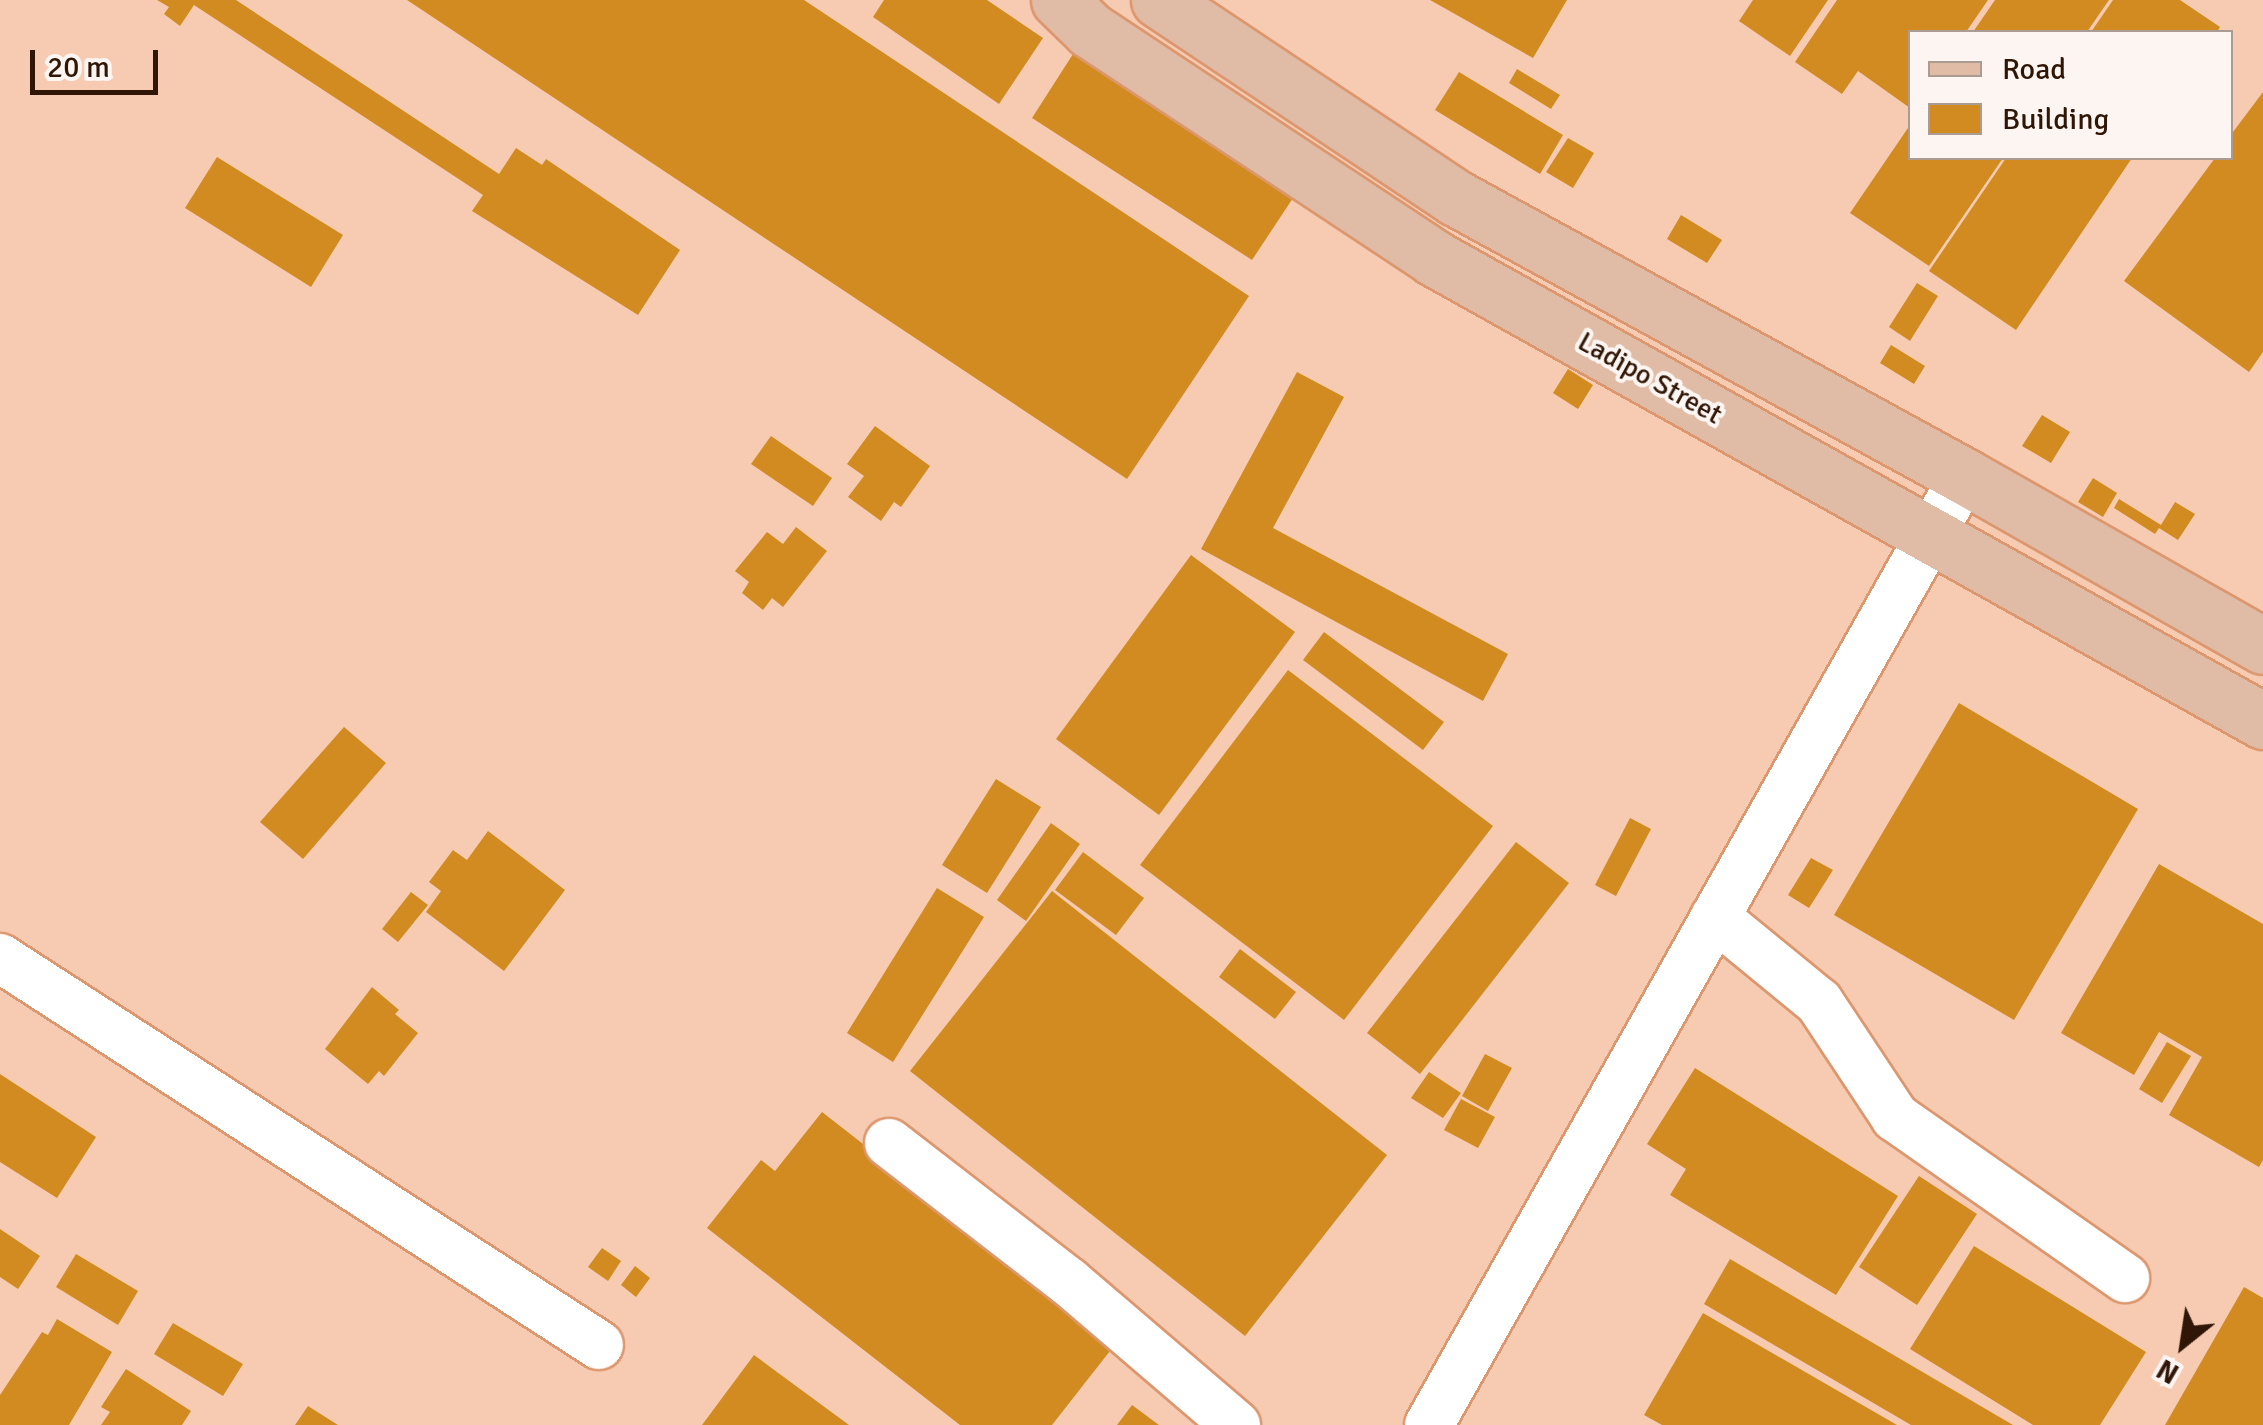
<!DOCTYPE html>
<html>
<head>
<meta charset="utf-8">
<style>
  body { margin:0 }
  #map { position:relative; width:2263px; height:1425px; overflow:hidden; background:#f7cbb2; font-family:Signika,sans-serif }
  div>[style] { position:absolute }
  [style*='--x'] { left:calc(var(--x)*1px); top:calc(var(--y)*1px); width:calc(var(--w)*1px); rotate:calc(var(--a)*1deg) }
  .building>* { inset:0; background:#d18b21 }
  .roads { filter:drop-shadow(2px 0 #dc976e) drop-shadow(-2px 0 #dc976e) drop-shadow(0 2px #dc976e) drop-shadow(0 -2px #dc976e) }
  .minor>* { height:48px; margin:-24px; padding:0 24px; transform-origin:24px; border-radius:24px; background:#fff }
  .major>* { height:55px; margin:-27.5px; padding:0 27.5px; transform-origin:27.5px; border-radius:27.5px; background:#e0bba6 }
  span { translate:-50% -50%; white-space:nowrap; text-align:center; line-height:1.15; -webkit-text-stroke:8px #fcf5f1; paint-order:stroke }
  .street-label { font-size:28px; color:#301606 }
  .legend { position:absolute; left:1908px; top:30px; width:325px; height:130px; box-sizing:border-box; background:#fcf5f1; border:2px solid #aa9c93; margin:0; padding:12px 18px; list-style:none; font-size:30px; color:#301606 }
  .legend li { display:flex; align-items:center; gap:20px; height:50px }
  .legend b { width:50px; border:2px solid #aa9c93 }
  .north { position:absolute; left:2133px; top:1295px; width:100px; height:100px; -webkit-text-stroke:8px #fcf5f1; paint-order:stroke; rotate:210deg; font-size:28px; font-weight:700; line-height:40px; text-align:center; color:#301606 }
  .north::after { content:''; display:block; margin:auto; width:35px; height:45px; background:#301606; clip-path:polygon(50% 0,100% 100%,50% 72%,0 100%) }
  .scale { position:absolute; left:30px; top:50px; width:128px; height:45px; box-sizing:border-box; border:5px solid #301606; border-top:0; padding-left:12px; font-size:30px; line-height:35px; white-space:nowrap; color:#301606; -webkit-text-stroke:8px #fcf5f1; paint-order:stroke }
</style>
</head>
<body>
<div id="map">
  <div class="building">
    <div style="clip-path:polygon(157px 0,236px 0,499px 174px,516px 148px,542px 165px,546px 159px,680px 250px,638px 315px,472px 211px,483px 195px,194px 5px,180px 26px,164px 14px,169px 7px)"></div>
    <div style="clip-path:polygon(407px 0,804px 0,1249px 296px,1127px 479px)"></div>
    <div style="clip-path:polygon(884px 0,987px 0,1043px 38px,999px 104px,873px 17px)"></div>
    <div style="clip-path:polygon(1430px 0,1567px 0,1533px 58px)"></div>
    <div style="clip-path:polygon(1753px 0,1828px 0,1790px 56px,1739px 21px)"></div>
    <div style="clip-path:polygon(1837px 0,1988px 0,1966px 32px,1910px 32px,1910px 108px,1858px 71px,1842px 94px,1795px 62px)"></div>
    <div style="clip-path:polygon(1995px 0,2109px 0,2087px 32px,1973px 32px)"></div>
    <div style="clip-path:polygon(2113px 0,2180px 0,2220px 27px,2217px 32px,2091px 32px)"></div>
    <div style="clip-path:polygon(1073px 54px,1295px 195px,1252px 260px,1032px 118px)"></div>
    <div style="clip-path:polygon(1517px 69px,1560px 95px,1551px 109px,1509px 83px)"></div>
    <div style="clip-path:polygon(1459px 72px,1563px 135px,1540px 174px,1435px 110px)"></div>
    <div style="clip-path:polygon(2263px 92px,2263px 352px,2249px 372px,2124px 281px,2215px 158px,2230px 158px,2230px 136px)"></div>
    <div style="clip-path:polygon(1910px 125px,1910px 158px,2003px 158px,1929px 266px,1850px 213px)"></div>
    <div style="clip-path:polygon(1568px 138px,1594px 153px,1573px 188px,1546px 172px)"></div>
    <div style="clip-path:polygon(217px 157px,343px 235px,311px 287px,185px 208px)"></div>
    <div style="clip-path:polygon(2006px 158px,2132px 158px,2016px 330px,1929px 271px)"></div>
    <div style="clip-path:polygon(1681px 215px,1722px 240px,1707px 263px,1667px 239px)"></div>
    <div style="clip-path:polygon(1917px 283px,1938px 296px,1910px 341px,1889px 327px)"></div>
    <div style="clip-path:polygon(1891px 345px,1925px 366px,1914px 384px,1880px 363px)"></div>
    <div style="clip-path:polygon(1568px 369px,1593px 385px,1578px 409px,1553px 393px)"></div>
    <div style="clip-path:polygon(1297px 372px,1344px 397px,1273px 528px,1508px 654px,1483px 701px,1201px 549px)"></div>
    <div style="clip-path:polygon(2042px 415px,2070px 432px,2051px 463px,2022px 446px)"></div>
    <div style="clip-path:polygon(875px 426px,930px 466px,901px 507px,894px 502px,881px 521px,848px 497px,864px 476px,847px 464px)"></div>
    <div style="clip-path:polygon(771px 436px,832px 478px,813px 506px,751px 464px)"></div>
    <div style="clip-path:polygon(2093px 478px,2117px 493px,2103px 517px,2078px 502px)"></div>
    <div style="clip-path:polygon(2119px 499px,2161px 525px,2175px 502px,2195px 514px,2178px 540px,2159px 528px,2155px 534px,2114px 508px)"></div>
    <div style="clip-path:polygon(796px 527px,827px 551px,783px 607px,772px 598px,763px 610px,742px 593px,749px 582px,735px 571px,767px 532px,783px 544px)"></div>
    <div style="clip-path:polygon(1191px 555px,1295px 632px,1159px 815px,1056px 739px)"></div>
    <div style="clip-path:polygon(1324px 632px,1444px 722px,1423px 750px,1303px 660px)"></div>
    <div style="clip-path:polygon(1288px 670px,1493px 826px,1344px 1020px,1140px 865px)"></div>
    <div style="clip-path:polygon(1959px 703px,2138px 809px,2014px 1020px,1834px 915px)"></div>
    <div style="clip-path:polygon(344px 727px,386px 763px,303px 859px,260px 822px)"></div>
    <div style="clip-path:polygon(996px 779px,1041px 807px,987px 893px,942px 865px)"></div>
    <div style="clip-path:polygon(1630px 818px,1651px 829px,1616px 896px,1595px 885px)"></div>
    <div style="clip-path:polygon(1051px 823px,1080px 844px,1026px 921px,997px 900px)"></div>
    <div style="clip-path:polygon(488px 831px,565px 890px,504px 971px,426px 912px,441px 891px,429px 882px,453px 850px,467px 860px)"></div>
    <div style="clip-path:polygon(1516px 842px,1569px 883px,1420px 1074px,1367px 1033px)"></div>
    <div style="clip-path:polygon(1083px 852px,1144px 898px,1116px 935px,1055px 890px)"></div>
    <div style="clip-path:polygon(1811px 858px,1833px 870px,1809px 908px,1788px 895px)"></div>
    <div style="clip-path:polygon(2159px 864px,2263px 924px,2263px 1160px,2259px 1167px,2169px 1115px,2202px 1057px,2159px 1032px,2134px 1075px,2061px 1033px)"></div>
    <div style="clip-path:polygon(937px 888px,984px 917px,893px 1062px,847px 1033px)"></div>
    <div style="clip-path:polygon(1052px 891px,1387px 1155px,1245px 1336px,910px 1071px)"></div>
    <div style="clip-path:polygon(411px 892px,428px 905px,398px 942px,382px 929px)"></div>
    <div style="clip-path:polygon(1240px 949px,1296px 992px,1275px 1019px,1219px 977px)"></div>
    <div style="clip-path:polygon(372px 987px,399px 1010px,395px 1014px,418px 1033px,384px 1076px,379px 1071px,368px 1084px,325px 1049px)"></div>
    <div style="clip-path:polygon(2167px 1042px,2191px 1056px,2162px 1103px,2139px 1089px)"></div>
    <div style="clip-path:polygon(1485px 1054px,1512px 1068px,1488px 1111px,1462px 1096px)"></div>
    <div style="clip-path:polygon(1695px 1068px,1898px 1196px,1836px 1295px,1670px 1195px,1686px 1169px,1647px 1144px)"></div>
    <div style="clip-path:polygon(1429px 1072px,1461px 1093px,1443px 1118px,1411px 1098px)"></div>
    <div style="clip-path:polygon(0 1074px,96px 1137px,57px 1198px,0 1162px)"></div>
    <div style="clip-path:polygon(1461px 1099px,1495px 1117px,1478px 1148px,1444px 1130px)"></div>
    <div style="clip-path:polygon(822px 1112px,1117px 1342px,1052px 1425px,960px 1425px,707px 1228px,761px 1160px,775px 1171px)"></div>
    <div style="clip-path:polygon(1919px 1176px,1977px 1214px,1917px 1305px,1859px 1267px)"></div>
    <div style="clip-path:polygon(0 1229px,40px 1256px,18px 1289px,0 1277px)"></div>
    <div style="clip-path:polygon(1974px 1246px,2146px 1352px,2100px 1425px,2033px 1425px,1910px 1349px)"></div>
    <div style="clip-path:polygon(602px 1248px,621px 1261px,608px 1281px,588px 1267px)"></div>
    <div style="clip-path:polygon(76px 1254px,138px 1291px,118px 1325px,56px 1287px)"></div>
    <div style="clip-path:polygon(1730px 1259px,2013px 1425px,1911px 1425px,1704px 1304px)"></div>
    <div style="clip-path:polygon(635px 1266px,650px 1278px,636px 1297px,621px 1285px)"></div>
    <div style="clip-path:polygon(2244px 1287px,2263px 1298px,2263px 1425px,2165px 1425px)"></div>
    <div style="clip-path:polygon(1703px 1313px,1897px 1425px,1662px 1425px,1644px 1415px)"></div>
    <div style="clip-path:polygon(57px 1319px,112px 1352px,69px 1425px,0 1425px,0 1395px,42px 1332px,48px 1335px)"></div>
    <div style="clip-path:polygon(173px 1323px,243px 1364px,223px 1396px,154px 1354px)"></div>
    <div style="clip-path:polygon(754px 1355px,849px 1425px,702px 1425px)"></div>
    <div style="clip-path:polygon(126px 1369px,191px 1411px,182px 1425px,101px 1425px,110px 1412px,101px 1407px)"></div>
    <div style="clip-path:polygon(1132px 1405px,1159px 1425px,1117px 1425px)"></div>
    <div style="clip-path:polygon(308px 1406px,338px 1425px,295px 1425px)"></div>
  </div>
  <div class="roads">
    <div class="minor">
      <div style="--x:1715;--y:917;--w:134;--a:39.3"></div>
      <div style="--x:1819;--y:1002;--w:138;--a:56.5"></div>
      <div style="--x:1895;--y:1117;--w:281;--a:35"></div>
      <div style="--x:0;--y:958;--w:713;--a:32.87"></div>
      <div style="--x:889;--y:1143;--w:227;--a:37.7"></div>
      <div style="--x:1069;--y:1282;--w:220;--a:40.6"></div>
      <div style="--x:1429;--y:1425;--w:1089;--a:-60.59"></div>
    </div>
    <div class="major">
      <div style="--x:1059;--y:0;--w:43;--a:44.1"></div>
      <div style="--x:1090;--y:30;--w:413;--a:33.5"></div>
      <div style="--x:1434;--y:258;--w:950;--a:29.18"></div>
      <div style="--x:1159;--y:0;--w:357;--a:33.7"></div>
      <div style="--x:1456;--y:198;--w:579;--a:28.69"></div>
      <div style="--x:1964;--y:476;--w:344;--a:29.6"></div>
    </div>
  </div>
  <div class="street-label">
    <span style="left:1650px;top:378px;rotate:29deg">Ladipo Street</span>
  </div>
  <ul class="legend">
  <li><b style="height:12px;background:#e0bba6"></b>Road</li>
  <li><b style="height:28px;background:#d18b21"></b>Building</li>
  </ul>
  <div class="north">N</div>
  <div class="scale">20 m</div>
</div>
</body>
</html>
